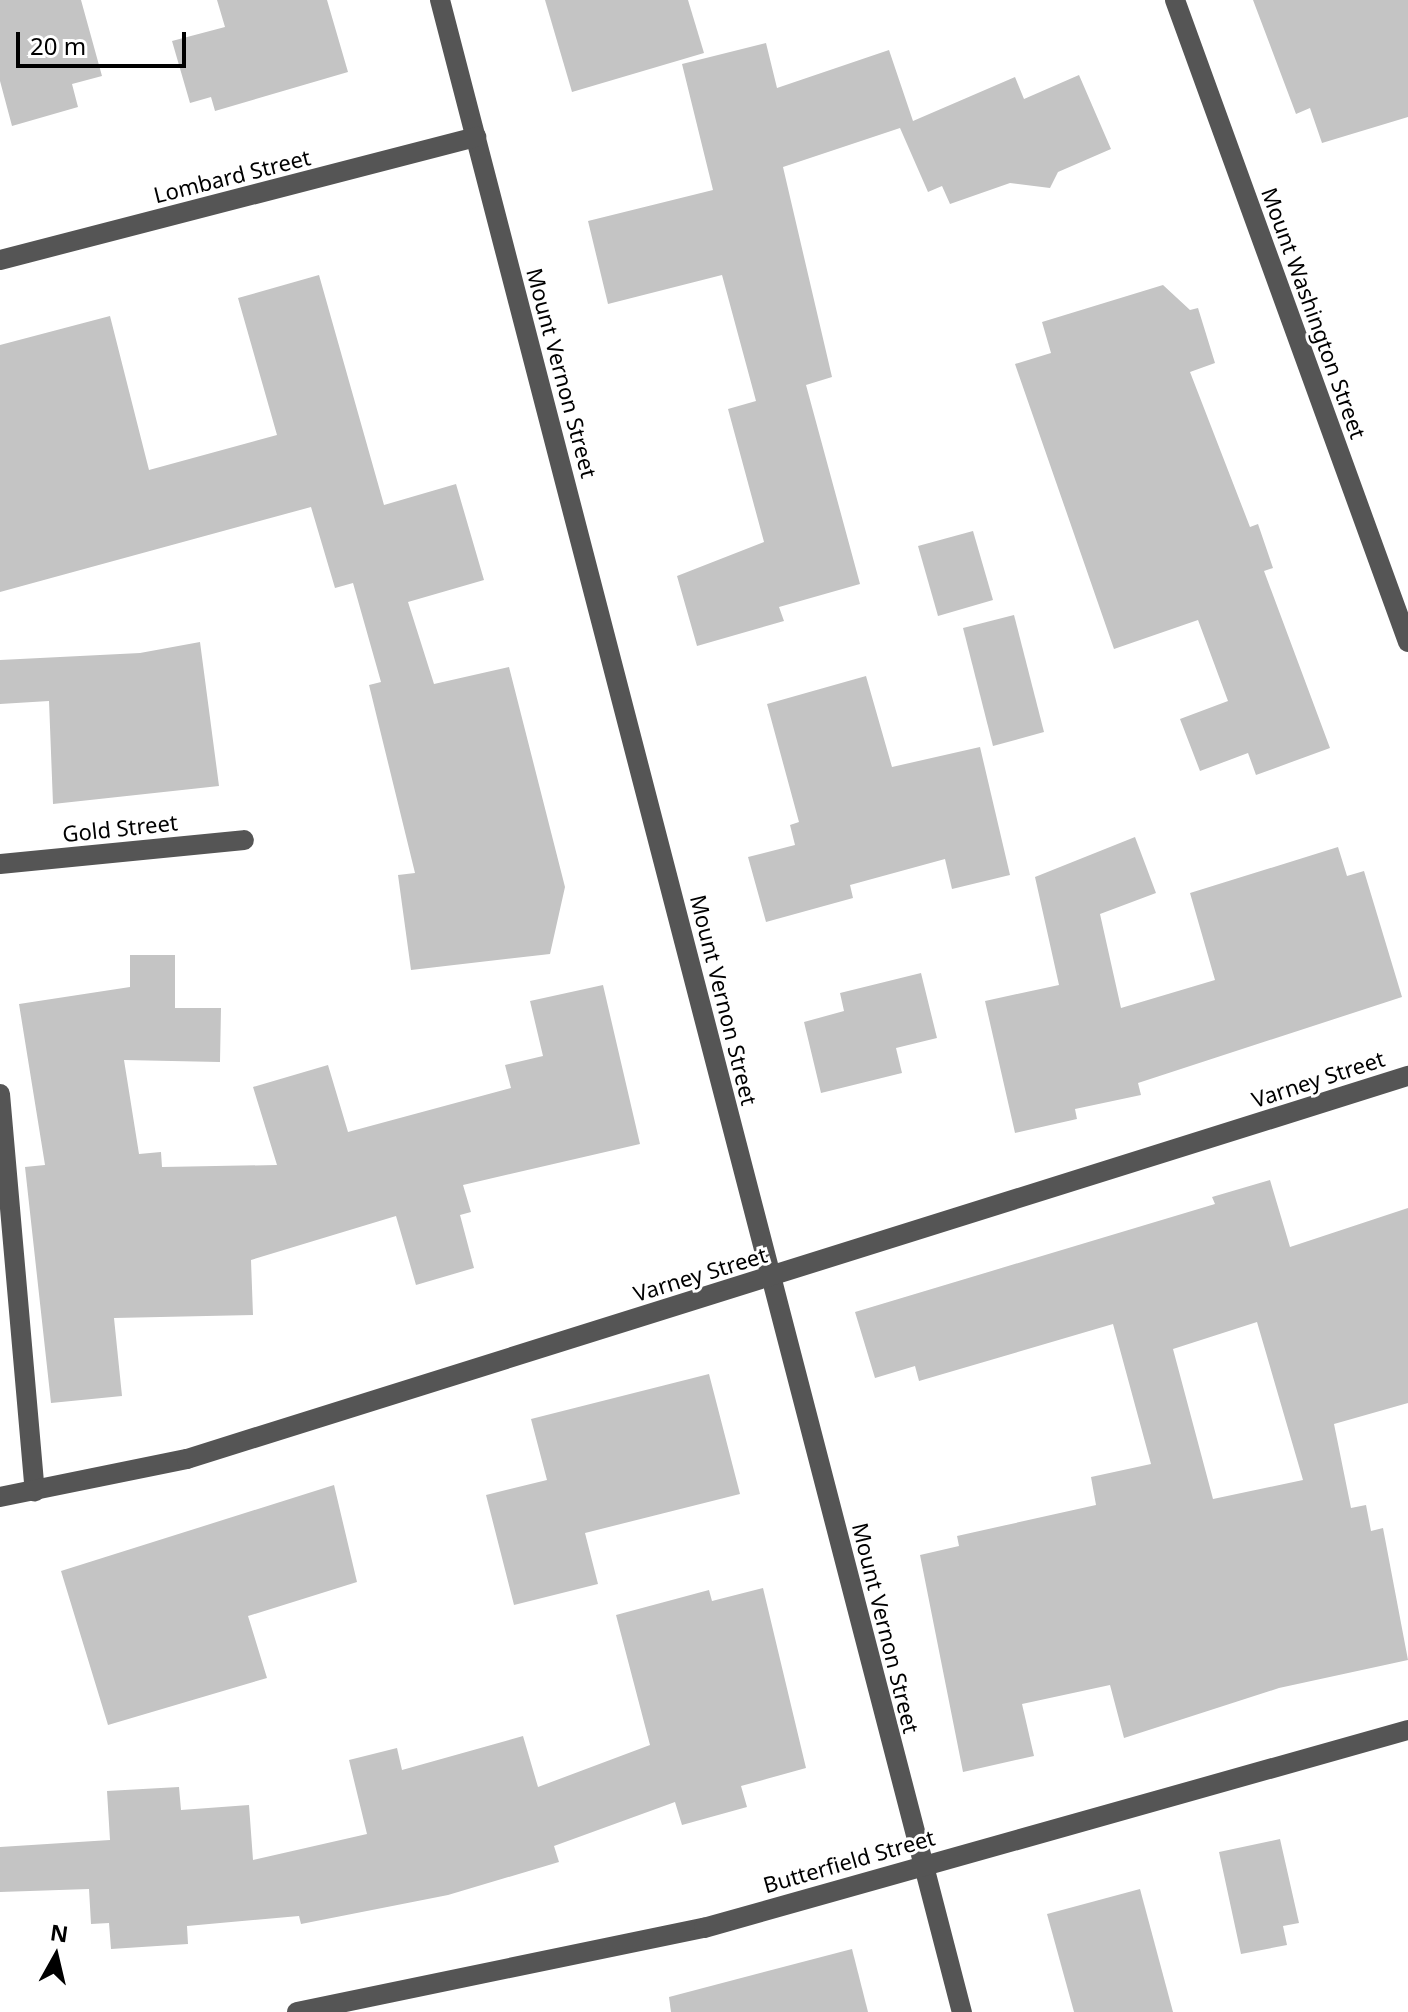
<!DOCTYPE html>
<html>
<head>
<meta charset="utf-8">
<style>
  body { margin:0 }
  #map { position:relative; width:1408px; height:2012px; overflow:hidden; background:#fff; font-family:"Noto Sans",sans-serif }
  div>[style] { position:absolute }
  [style*='--x'] { left:calc(var(--x)*1px); top:calc(var(--y)*1px); width:calc(var(--w)*1px); rotate:calc(var(--a)*1deg) }
  .building>* { inset:0; background:#c4c4c4 }
  .minor>* { height:20px; margin:-10px; padding:0 10px; transform-origin:10px; border-radius:10px; background:#555 }
  span { translate:-50% -50%; white-space:nowrap; text-align:center; line-height:1.15; -webkit-text-stroke:6px #fff; paint-order:stroke }
  .street-label { font-size:22px; color:#000 }
  .north { position:absolute; left:16px; top:1916px; width:80px; height:80px; -webkit-text-stroke:6px #fff; paint-order:stroke; rotate:8deg; font-size:22px; font-weight:700; line-height:32px; text-align:center; color:#000 }
  .north::after { content:''; display:block; margin:auto; width:28px; height:36px; background:#000; clip-path:polygon(50% 0,100% 100%,50% 72%,0 100%) }
  .scale { position:absolute; left:16px; top:32px; width:170px; height:36px; box-sizing:border-box; border:4px solid #000; border-top:0; padding-left:10px; font-size:24px; line-height:28px; white-space:nowrap; color:#000; -webkit-text-stroke:6px #fff; paint-order:stroke }
</style>
</head>
<body>
<div id="map">
  <div class="building">
    <div style="clip-path:polygon(0 0,81px 0,102px 76px,72px 84px,78px 107px,12px 126px,0 81px)"></div>
    <div style="clip-path:polygon(217px 0,327px 0,348px 72px,215px 111px,211px 97px,190px 103px,172px 41px,225px 27px)"></div>
    <div style="clip-path:polygon(545px 0,688px 0,704px 53px,572px 92px)"></div>
    <div style="clip-path:polygon(1253px 0,1408px 0,1408px 117px,1322px 143px,1310px 108px,1296px 114px)"></div>
    <div style="clip-path:polygon(766px 43px,777px 88px,889px 50px,913px 121px,1015px 77px,1024px 99px,1079px 75px,1111px 149px,1058px 172px,1050px 188px,1010px 183px,950px 204px,942px 186px,928px 192px,900px 128px,783px 167px,832px 377px,806px 385px,860px 584px,779px 607px,784px 621px,697px 646px,677px 576px,764px 542px,728px 409px,756px 401px,722px 275px,608px 304px,588px 221px,713px 190px,682px 64px)"></div>
    <div style="clip-path:polygon(319px 275px,384px 505px,456px 484px,484px 580px,408px 602px,434px 684px,509px 667px,565px 887px,550px 954px,411px 970px,398px 875px,415px 873px,369px 685px,381px 682px,353px 583px,335px 588px,311px 507px,0 592px,0 345px,110px 316px,149px 470px,277px 435px,238px 298px)"></div>
    <div style="clip-path:polygon(1163px 285px,1190px 310px,1198px 308px,1215px 363px,1190px 372px,1250px 527px,1258px 524px,1273px 568px,1264px 571px,1330px 748px,1256px 775px,1248px 753px,1200px 771px,1180px 719px,1228px 701px,1198px 620px,1114px 649px,1015px 364px,1051px 353px,1042px 322px)"></div>
    <div style="clip-path:polygon(973px 531px,993px 600px,938px 616px,918px 546px)"></div>
    <div style="clip-path:polygon(1014px 615px,1044px 732px,993px 746px,963px 628px)"></div>
    <div style="clip-path:polygon(200px 642px,219px 786px,53px 804px,49px 701px,0 704px,0 660px,140px 653px)"></div>
    <div style="clip-path:polygon(866px 676px,892px 767px,980px 747px,1010px 875px,952px 889px,945px 859px,850px 885px,853px 898px,766px 922px,748px 857px,795px 845px,790px 825px,799px 822px,767px 704px)"></div>
    <div style="clip-path:polygon(1135px 837px,1156px 893px,1100px 914px,1121px 1008px,1215px 980px,1190px 893px,1338px 847px,1347px 876px,1364px 871px,1402px 997px,1138px 1083px,1141px 1095px,1075px 1109px,1077px 1119px,1015px 1133px,985px 1001px,1059px 985px,1035px 877px)"></div>
    <div style="clip-path:polygon(130px 955px,175px 955px,175px 1008px,221px 1008px,220px 1062px,124px 1060px,139px 1154px,161px 1152px,162px 1167px,277px 1165px,253px 1087px,328px 1065px,348px 1132px,511px 1088px,505px 1065px,543px 1056px,530px 1001px,603px 985px,640px 1144px,463px 1185px,471px 1212px,460px 1215px,474px 1268px,416px 1285px,396px 1216px,251px 1260px,253px 1315px,114px 1318px,122px 1396px,51px 1403px,25px 1167px,45px 1165px,19px 1004px,130px 987px)"></div>
    <div style="clip-path:polygon(921px 973px,937px 1038px,896px 1048px,902px 1073px,821px 1093px,804px 1022px,844px 1011px,840px 993px)"></div>
    <div style="clip-path:polygon(evenodd,1270px 1180px,1290px 1247px,1408px 1208px,1408px 1403px,1334px 1424px,1351px 1508px,1366px 1505px,1371px 1531px,1383px 1528px,1408px 1660px,1279px 1688px,1124px 1738px,1110px 1685px,1022px 1704px,1034px 1756px,963px 1772px,920px 1555px,959px 1546px,957px 1536px,1096px 1505px,1091px 1477px,1151px 1464px,1113px 1324px,919px 1381px,915px 1366px,875px 1378px,855px 1312px,1215px 1204px,1212px 1197px,1270px 1180px,1257px 1322px,1303px 1480px,1213px 1499px,1173px 1349px,1257px 1322px)"></div>
    <div style="clip-path:polygon(709px 1374px,740px 1494px,585px 1533px,598px 1584px,514px 1605px,486px 1495px,547px 1480px,531px 1419px)"></div>
    <div style="clip-path:polygon(334px 1485px,357px 1582px,248px 1616px,267px 1678px,108px 1725px,61px 1571px)"></div>
    <div style="clip-path:polygon(763px 1588px,806px 1768px,741px 1786px,747px 1807px,682px 1825px,675px 1802px,554px 1846px,559px 1862px,448px 1895px,301px 1924px,299px 1916px,187px 1926px,188px 1944px,111px 1949px,109px 1923px,91px 1924px,89px 1889px,0 1892px,0 1847px,110px 1840px,107px 1791px,179px 1787px,181px 1810px,249px 1805px,253px 1860px,367px 1834px,349px 1760px,397px 1748px,402px 1770px,523px 1736px,538px 1787px,650px 1745px,616px 1615px,709px 1590px,712px 1601px)"></div>
    <div style="clip-path:polygon(1280px 1839px,1299px 1923px,1283px 1926px,1287px 1945px,1241px 1954px,1219px 1852px)"></div>
    <div style="clip-path:polygon(1140px 1889px,1173px 2012px,1074px 2012px,1047px 1914px)"></div>
    <div style="clip-path:polygon(852px 1949px,868px 2012px,671px 2012px,669px 1997px)"></div>
  </div>
  <div class="minor">
    <div style="--x:440;--y:0;--w:2079;--a:75.46"></div>
    <div style="--x:1175;--y:0;--w:683;--a:70.05"></div>
    <div style="--x:0;--y:260;--w:492;--a:-14.5"></div>
    <div style="--x:0;--y:864;--w:245;--a:-5.6"></div>
    <div style="--x:0;--y:1094;--w:399;--a:85"></div>
    <div style="--x:0;--y:1497;--w:191;--a:-11.5"></div>
    <div style="--x:187;--y:1459;--w:1280;--a:-17.42"></div>
    <div style="--x:297;--y:2012;--w:416;--a:-11.7"></div>
    <div style="--x:704;--y:1928;--w:731;--a:-15.71"></div>
  </div>
  <div class="street-label">
    <span style="left:232px;top:176px;rotate:-14deg">Lombard Street</span>
    <span style="left:1314px;top:313px;rotate:70deg">Mount Washington Street</span>
    <span style="left:562px;top:373px;rotate:75deg">Mount Vernon Street</span>
    <span style="left:120px;top:828px;rotate:-6deg">Gold Street</span>
    <span style="left:724px;top:1000px;rotate:76deg">Mount Vernon Street</span>
    <span style="left:1318px;top:1079px;rotate:-18deg">Varney Street</span>
    <span style="left:700px;top:1274px;rotate:-17deg">Varney Street</span>
    <span style="left:886px;top:1628px;rotate:76deg">Mount Vernon Street</span>
    <span style="left:849px;top:1861px;rotate:-16deg">Butterfield Street</span>
  </div>
  <div class="north">N</div>
  <div class="scale">20 m</div>
</div>
</body>
</html>
